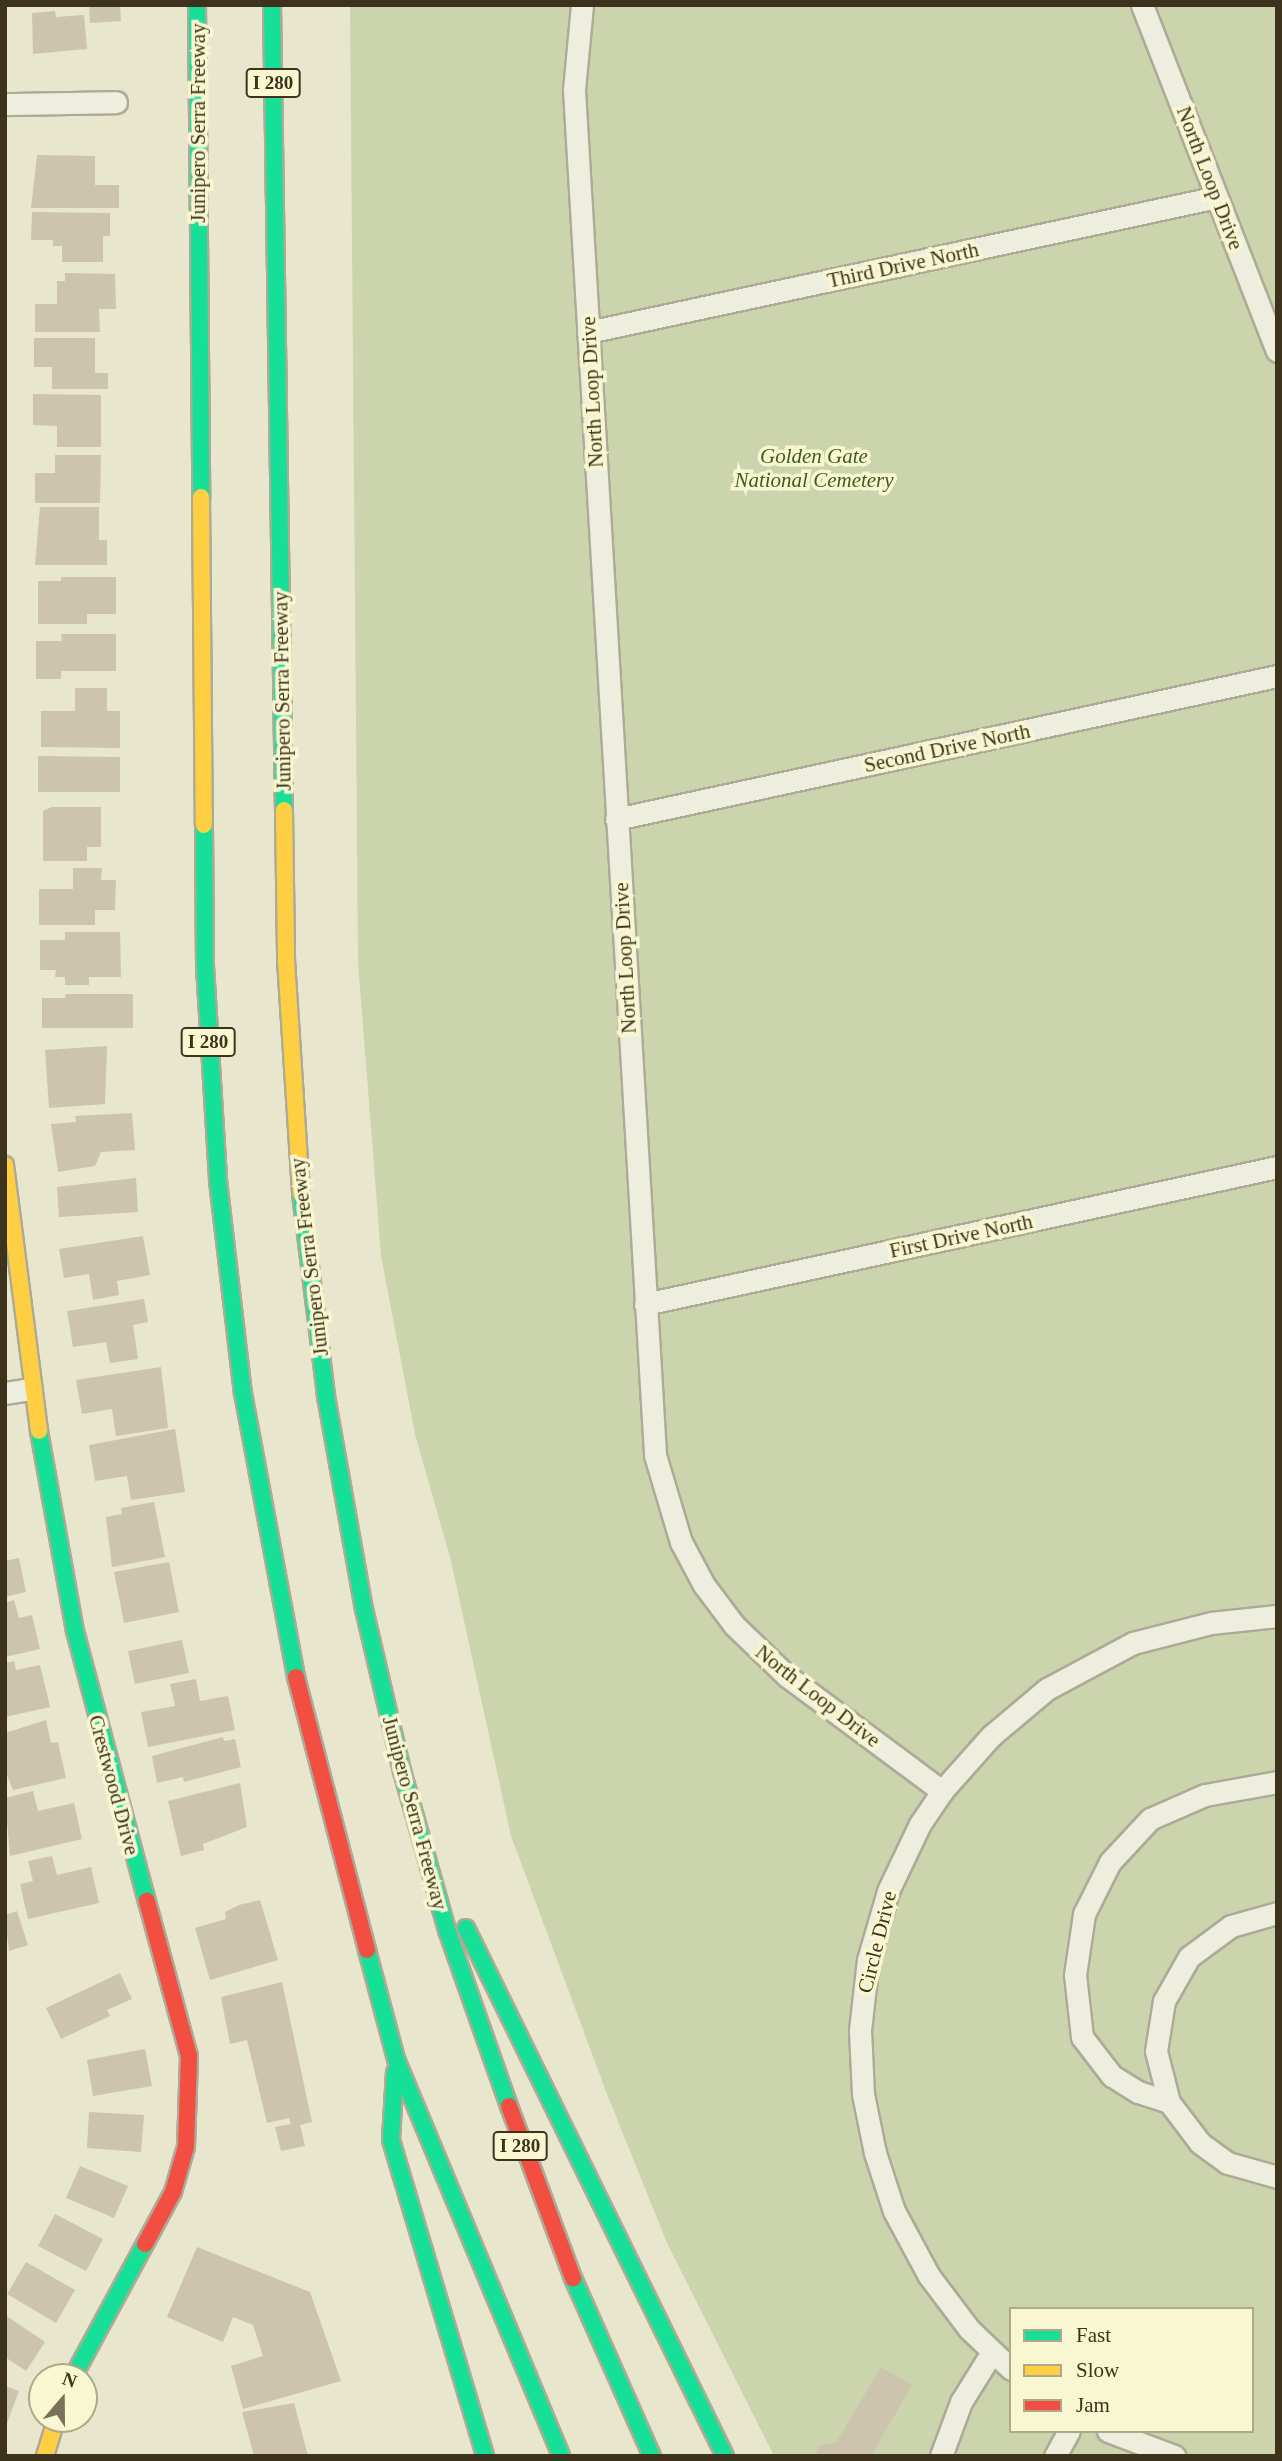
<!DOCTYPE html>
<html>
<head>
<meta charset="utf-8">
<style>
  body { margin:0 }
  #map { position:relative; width:1282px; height:2461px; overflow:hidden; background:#e8e6cc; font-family:"Times New Roman",serif }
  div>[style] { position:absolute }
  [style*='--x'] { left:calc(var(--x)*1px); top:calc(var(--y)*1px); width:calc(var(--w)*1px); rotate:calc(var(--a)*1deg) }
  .cemetery>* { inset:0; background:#cbd4ad }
  .building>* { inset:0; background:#ccc4ac }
  .roads { filter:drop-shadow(2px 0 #adaa96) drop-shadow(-2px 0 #adaa96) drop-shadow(0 2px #adaa96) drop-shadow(0 -2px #adaa96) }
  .street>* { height:21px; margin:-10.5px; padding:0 10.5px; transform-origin:10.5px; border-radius:10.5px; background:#eeeedf }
  .fast>* { height:16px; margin:-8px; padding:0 8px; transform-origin:8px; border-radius:8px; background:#16e098 }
  .slow>* { height:16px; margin:-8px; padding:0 8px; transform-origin:8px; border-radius:8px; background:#ffcf43 }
  .jam>* { height:16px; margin:-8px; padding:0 8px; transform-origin:8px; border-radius:8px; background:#f24e42 }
  span { translate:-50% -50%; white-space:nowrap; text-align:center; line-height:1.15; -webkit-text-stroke:7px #f9f7d1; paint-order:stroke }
  .shield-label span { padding:2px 5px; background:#f9f7d1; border:2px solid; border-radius:5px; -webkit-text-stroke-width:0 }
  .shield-label { font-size:19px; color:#3d331c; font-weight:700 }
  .street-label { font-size:21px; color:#3d331c }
  .park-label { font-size:21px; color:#3f5b20; font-style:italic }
  .frame { position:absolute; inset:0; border:7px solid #3d331c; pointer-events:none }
  .legend { position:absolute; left:1009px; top:2307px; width:245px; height:126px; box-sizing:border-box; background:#f9f7d1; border:2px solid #aea989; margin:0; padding:9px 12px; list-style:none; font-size:21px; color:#3d331c }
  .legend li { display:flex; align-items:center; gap:14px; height:35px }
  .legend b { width:35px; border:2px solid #aea989 }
  .north { position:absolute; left:28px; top:2363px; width:70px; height:70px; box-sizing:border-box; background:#f9f7d1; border:2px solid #aea989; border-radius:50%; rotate:20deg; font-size:19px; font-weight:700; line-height:28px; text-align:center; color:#3d331c }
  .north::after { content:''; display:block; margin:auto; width:24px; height:32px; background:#79725a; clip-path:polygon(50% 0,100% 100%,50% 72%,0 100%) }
</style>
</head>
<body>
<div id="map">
  <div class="cemetery">
    <div style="clip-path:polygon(evenodd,350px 5px,1277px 5px,1277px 2456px,774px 2456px,667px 2243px,607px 2094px,511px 1836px,451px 1561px,415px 1434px,381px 1256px,358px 961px,350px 5px,1011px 2309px,1252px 2309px,1252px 2431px,1011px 2431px,1011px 2309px)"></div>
  </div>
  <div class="building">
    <div style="clip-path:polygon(89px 5px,120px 5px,121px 21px,90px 23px)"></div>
    <div style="clip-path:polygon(55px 11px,56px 17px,84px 15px,87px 49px,33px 54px,32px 13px)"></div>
    <div style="clip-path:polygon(37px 155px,95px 156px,95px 185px,119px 185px,119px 208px,31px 208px)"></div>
    <div style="clip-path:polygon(32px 212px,110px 213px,110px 236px,103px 236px,103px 262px,62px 262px,62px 246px,53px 246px,53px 240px,31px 240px)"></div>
    <div style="clip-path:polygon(65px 273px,115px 274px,116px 309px,99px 309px,100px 332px,35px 332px,35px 304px,57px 304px,57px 281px,65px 281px)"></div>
    <div style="clip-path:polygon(34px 338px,95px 338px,95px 373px,108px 373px,108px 389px,52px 389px,52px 367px,34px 367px)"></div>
    <div style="clip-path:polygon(33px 394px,101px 395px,101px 447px,57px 447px,57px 426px,33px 425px)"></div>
    <div style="clip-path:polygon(55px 455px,101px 455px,100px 503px,35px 503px,35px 473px,55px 473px)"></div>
    <div style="clip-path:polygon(40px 507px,99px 507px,99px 540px,107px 540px,107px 565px,35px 565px)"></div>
    <div style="clip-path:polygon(61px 577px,116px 577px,116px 614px,87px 614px,87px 624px,38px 624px,38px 581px,61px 581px)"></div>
    <div style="clip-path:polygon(61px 634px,116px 634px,116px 671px,61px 671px,61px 679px,36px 679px,36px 641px,62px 641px)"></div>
    <div style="clip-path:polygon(75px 688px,107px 688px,107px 711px,120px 711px,120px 748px,41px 747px,41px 711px,75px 711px)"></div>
    <div style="clip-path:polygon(38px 756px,120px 757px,120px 792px,38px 792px)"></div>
    <div style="clip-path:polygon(52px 807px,101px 807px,101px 847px,87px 847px,87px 861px,43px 861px,43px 811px)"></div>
    <div style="clip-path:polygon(73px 868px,102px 868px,101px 880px,116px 880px,115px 910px,95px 910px,95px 925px,39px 925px,39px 889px,73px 889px)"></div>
    <div style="clip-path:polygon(65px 932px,120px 932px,121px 977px,89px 977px,89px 985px,65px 985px,65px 977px,55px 977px,56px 970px,40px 970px,40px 940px,65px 940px)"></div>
    <div style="clip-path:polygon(66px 994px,133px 994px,133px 1028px,42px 1028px,42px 998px,65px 998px)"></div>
    <div style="clip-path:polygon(107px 1046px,105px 1104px,49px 1108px,45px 1050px)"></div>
    <div style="clip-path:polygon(132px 1113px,135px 1150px,101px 1152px,95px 1166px,58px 1172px,51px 1124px,76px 1122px,75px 1116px)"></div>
    <div style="clip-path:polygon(136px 1178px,138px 1212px,59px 1217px,57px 1187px)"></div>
    <div style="clip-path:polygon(143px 1236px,150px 1275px,117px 1281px,119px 1295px,93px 1300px,89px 1274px,64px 1278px,59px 1249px)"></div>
    <div style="clip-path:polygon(144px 1299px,148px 1322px,133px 1325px,138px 1359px,110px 1363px,106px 1342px,73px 1347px,67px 1311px)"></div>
    <div style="clip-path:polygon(161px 1367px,168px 1428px,116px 1436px,112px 1409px,82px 1414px,76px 1380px)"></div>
    <div style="clip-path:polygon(175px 1429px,185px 1492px,131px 1500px,127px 1476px,95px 1481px,89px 1445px)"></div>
    <div style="clip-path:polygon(154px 1502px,165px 1557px,112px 1567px,106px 1517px,122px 1514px,121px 1508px)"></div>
    <div style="clip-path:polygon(19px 1558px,26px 1592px,5px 1597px,5px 1561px)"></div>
    <div style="clip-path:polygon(169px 1562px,179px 1612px,124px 1623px,114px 1572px)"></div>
    <div style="clip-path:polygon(14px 1600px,19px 1618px,32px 1615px,40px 1649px,5px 1657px,5px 1603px)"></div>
    <div style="clip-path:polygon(182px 1640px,189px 1673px,135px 1684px,128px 1651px)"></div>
    <div style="clip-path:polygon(14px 1661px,16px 1670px,40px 1665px,50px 1707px,5px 1717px,5px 1663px)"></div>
    <div style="clip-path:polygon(196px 1679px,200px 1701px,228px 1696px,235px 1730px,148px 1747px,141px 1712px,175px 1706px,170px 1684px)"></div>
    <div style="clip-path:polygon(46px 1720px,51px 1743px,58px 1742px,66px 1778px,13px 1790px,5px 1770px,5px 1733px)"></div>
    <div style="clip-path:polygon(223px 1737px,224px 1741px,235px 1739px,241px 1767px,184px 1782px,183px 1777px,157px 1783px,152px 1756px)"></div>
    <div style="clip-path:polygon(240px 1783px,247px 1827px,203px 1844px,204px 1850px,181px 1856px,168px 1801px)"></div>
    <div style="clip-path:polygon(33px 1791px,38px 1811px,74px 1803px,82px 1839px,10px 1856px,5px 1798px)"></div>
    <div style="clip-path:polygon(52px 1856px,57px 1875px,91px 1867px,99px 1903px,28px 1919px,20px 1884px,33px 1881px,28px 1861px)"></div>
    <div style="clip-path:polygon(260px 1900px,278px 1960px,210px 1980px,195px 1928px,226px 1919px,225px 1912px,239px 1905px)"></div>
    <div style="clip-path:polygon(17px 1911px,28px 1945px,9px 1951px,5px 1915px)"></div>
    <div style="clip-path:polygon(120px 1973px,132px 1999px,107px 2010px,110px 2016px,61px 2039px,46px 2008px)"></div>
    <div style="clip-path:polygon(282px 1982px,312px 2122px,300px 2125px,305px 2146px,281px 2151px,275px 2127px,291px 2124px,289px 2118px,267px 2123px,247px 2040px,230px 2044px,221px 1997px)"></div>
    <div style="clip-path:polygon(145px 2049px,152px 2086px,93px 2096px,87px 2060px)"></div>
    <div style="clip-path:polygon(89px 2112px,144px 2115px,141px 2152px,87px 2148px)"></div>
    <div style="clip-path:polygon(80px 2166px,128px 2186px,114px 2218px,66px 2198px)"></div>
    <div style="clip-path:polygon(55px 2214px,103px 2239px,86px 2271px,38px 2246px)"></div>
    <div style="clip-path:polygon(197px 2247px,310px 2292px,341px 2381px,243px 2409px,231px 2366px,263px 2356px,253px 2325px,233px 2317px,223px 2342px,167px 2317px)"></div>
    <div style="clip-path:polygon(26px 2262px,75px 2290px,56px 2323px,7px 2294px)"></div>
    <div style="clip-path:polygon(5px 2315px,45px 2342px,26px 2371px,5px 2357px)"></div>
    <div style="clip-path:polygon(881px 2367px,912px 2385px,871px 2456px,814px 2456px,820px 2445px,836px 2443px)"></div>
    <div style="clip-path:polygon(5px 2386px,19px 2391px,6px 2426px,5px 2426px)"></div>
    <div style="clip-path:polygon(294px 2403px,308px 2456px,254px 2456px,242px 2412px)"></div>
  </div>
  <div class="roads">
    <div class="street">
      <div style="--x:582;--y:5;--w:85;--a:95.4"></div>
      <div style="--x:574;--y:90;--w:1367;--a:86.6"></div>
      <div style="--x:655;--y:1455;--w:91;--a:73.4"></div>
      <div style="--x:681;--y:1542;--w:49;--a:61.9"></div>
      <div style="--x:704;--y:1585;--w:50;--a:53.1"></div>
      <div style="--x:734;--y:1625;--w:74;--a:43.9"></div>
      <div style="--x:787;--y:1676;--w:193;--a:36.6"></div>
      <div style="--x:1142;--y:5;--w:371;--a:68.7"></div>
      <div style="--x:5;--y:104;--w:111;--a:-1"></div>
      <div style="--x:588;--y:332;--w:643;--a:-12.11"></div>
      <div style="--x:616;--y:819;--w:676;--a:-12.21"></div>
      <div style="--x:645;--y:1304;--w:647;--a:-12.23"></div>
      <div style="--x:5;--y:1393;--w:26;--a:-9"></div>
      <div style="--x:1277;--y:1913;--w:48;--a:164.2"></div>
      <div style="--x:1231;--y:1926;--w:52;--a:143.6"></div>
      <div style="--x:1189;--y:1957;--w:51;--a:119.6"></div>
      <div style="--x:1164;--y:2001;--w:51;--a:99.1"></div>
      <div style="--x:1156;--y:2051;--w:53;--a:75.7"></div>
      <div style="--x:1169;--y:2102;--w:51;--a:52.9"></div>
      <div style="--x:1200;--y:2143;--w:34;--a:36"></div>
      <div style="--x:1228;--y:2163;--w:51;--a:15.9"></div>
      <div style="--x:1169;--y:2102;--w:33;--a:-162"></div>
      <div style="--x:1138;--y:2092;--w:31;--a:-148"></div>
      <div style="--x:1112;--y:2076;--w:49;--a:-127.6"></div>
      <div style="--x:1082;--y:2037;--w:62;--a:-96.4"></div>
      <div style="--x:1075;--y:1975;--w:62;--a:-81.6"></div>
      <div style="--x:1084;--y:1914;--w:58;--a:-63.4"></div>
      <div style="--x:1110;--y:1862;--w:59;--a:-47.1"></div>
      <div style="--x:1150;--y:1819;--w:60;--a:-23.6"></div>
      <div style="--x:1205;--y:1795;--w:73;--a:-10.2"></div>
      <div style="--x:1011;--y:2369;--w:58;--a:-136.4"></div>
      <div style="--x:969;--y:2329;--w:66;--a:-127"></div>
      <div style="--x:929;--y:2276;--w:74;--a:-118.3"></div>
      <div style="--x:894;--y:2211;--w:61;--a:-108.1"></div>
      <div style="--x:875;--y:2153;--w:60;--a:-101.5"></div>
      <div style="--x:863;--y:2094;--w:64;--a:-92.7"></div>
      <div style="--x:860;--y:2030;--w:70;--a:-83.5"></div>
      <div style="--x:868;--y:1960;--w:72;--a:-73.8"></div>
      <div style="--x:888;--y:1891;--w:74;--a:-64.5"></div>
      <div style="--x:920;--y:1824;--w:40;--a:-56"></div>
      <div style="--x:942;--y:1791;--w:74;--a:-48.3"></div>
      <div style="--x:991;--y:1736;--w:73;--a:-40"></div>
      <div style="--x:1047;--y:1689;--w:98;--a:-28.1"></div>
      <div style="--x:1133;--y:1643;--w:81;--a:-14.4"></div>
      <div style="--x:1211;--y:1623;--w:66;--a:-6.1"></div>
      <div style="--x:1108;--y:2431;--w:71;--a:20.7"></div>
      <div style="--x:941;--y:2456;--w:58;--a:-69.7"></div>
      <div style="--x:961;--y:2402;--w:59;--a:-58.2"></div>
      <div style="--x:1055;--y:2456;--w:29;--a:-61"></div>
    </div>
    <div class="fast">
      <div style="--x:197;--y:5;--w:492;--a:89.5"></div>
      <div style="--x:272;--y:5;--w:805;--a:89.15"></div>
      <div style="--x:204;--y:825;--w:141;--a:89.6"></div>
      <div style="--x:205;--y:966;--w:215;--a:86.5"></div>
      <div style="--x:218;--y:1181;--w:213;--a:83.3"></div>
      <div style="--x:243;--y:1393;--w:289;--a:79.4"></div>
      <div style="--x:301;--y:1194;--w:204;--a:82.9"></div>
      <div style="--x:326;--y:1396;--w:216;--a:79.9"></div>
      <div style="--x:364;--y:1609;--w:166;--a:76.8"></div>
      <div style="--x:402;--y:1771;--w:165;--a:74.2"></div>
      <div style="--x:447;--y:1930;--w:187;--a:70.6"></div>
      <div style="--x:39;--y:1431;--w:203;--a:79.8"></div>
      <div style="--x:75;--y:1631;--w:279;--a:75.1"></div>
      <div style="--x:466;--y:1928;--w:588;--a:63.87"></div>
      <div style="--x:367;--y:1950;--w:113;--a:75.1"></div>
      <div style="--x:396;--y:2059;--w:430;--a:67.4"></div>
      <div style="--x:395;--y:2072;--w:68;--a:93.4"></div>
      <div style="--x:391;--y:2140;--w:330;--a:73.4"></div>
      <div style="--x:573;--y:2278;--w:195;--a:66.1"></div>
      <div style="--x:73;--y:2377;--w:151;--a:-61.6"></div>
    </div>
    <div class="slow">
      <div style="--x:201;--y:497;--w:328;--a:89.5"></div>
      <div style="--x:284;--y:810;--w:150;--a:89.2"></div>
      <div style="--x:286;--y:960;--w:234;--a:86.3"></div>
      <div style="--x:5;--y:1165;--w:268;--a:82.7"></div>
      <div style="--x:45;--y:2456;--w:39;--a:-73"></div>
    </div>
    <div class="jam">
      <div style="--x:296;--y:1677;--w:282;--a:75.4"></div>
      <div style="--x:509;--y:2106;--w:184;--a:69.6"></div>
      <div style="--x:145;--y:2244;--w:59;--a:-61.7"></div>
      <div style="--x:173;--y:2192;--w:47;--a:-73.9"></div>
      <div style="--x:186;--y:2147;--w:91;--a:-88.1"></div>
      <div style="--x:189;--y:2056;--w:161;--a:-105.2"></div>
    </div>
  </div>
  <div class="shield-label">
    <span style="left:273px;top:83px">I 280</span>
    <span style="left:208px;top:1042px">I 280</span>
    <span style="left:520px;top:2146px">I 280</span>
  </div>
  <div class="street-label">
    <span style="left:198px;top:123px;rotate:-90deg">Junipero Serra Freeway</span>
    <span style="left:1210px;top:178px;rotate:69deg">North Loop Drive</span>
    <span style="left:903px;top:265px;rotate:-12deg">Third Drive North</span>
    <span style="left:592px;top:392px;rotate:-93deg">North Loop Drive</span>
    <span style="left:282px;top:691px;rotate:-91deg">Junipero Serra Freeway</span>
    <span style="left:947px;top:748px;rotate:-12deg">Second Drive North</span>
    <span style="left:625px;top:958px;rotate:-93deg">North Loop Drive</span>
    <span style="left:961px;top:1236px;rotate:-12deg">First Drive North</span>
    <span style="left:309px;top:1257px;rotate:-97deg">Junipero Serra Freeway</span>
    <span style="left:818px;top:1696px;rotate:38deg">North Loop Drive</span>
    <span style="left:114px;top:1785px;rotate:75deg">Crestwood Drive</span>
    <span style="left:415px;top:1813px;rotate:75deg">Junipero Serra Freeway</span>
    <span style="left:877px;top:1942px;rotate:-76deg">Circle Drive</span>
  </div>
  <div class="park-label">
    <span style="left:814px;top:468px">Golden Gate<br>National Cemetery</span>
  </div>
  <div class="frame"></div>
  <ul class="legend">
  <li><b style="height:9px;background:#16e098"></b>Fast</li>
  <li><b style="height:9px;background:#ffcf43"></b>Slow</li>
  <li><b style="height:9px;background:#f24e42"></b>Jam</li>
  </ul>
  <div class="north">N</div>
</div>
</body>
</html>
